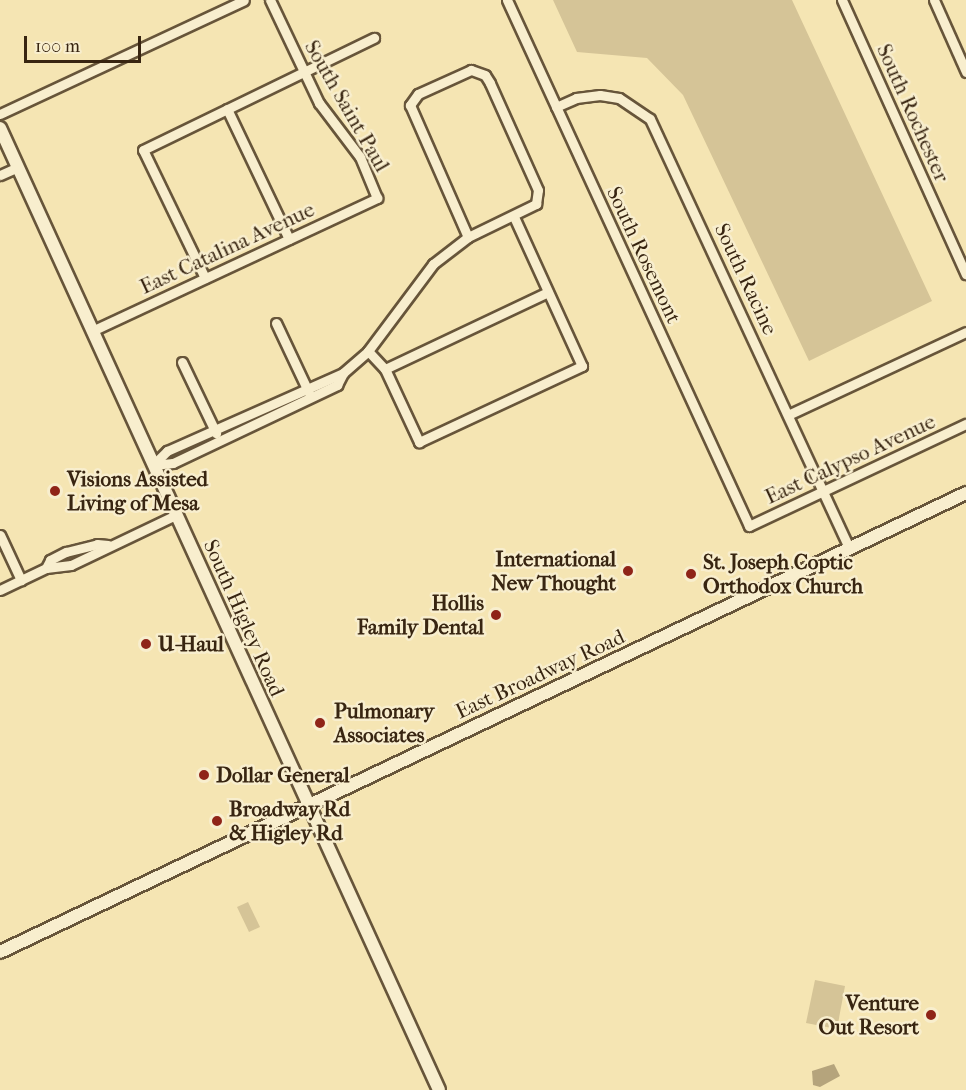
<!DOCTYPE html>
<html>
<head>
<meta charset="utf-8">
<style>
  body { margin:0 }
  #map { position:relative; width:966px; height:1090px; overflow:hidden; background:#f5e5b3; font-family:"IM FELL French Canon",serif }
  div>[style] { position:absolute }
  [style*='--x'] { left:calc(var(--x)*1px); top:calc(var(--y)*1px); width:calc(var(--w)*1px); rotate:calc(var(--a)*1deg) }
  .green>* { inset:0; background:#d5c497 }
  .water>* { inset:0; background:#b5a47c }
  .roads { filter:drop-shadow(2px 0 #67553a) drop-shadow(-2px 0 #67553a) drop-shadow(0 2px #67553a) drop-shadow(0 -2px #67553a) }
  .minor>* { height:9px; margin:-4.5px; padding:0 4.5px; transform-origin:4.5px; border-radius:4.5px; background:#f8eece }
  .secondary>* { height:12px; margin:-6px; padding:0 6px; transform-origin:6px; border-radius:6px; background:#f8eece }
  .dots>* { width:16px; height:16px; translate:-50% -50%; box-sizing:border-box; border:3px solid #f8eece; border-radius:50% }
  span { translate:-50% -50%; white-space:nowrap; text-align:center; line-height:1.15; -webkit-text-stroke:5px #f8eece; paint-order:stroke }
  .street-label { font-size:21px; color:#382511 }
  .poi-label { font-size:21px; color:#382511; font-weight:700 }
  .left { translate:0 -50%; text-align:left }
  .right { translate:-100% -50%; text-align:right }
  .scale { position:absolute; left:24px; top:36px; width:117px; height:27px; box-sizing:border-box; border:3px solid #382511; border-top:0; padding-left:8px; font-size:18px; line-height:21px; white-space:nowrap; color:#382511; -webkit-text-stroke:4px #f8eece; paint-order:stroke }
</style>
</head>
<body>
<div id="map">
  <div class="green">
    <div style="clip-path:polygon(553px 0,792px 0,932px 301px,809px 361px,683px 95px,647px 58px,577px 52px)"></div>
    <div style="clip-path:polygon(248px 902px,260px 927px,249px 932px,237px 907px)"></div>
    <div style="clip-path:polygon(815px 980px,845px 986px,837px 1029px,806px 1023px)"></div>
  </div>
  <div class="water">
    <div style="clip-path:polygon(834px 1064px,840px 1076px,820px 1087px,813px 1085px,812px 1071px)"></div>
  </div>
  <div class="roads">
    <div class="minor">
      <div style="--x:507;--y:0;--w:579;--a:65.29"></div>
      <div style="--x:749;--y:526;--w:240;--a:-25.2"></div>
      <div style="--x:842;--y:0;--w:301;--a:65.7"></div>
      <div style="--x:934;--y:0;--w:79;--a:66"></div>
      <div style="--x:556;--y:107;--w:22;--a:-24"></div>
      <div style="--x:576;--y:98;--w:24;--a:-7"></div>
      <div style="--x:600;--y:95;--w:19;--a:9"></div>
      <div style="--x:619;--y:98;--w:37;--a:34"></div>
      <div style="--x:650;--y:119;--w:473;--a:65.1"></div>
      <div style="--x:227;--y:109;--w:144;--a:64.5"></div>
      <div style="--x:0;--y:114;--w:269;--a:-25"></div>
      <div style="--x:0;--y:175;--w:20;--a:-24"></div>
      <div style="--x:205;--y:278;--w:142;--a:-115.8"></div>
      <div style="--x:143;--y:150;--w:257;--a:-25.9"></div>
      <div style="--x:276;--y:323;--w:77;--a:64.8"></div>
      <div style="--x:92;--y:331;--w:315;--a:-25"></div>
      <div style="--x:377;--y:198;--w:44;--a:-112.5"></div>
      <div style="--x:360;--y:157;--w:68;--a:-127.2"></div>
      <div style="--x:319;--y:103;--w:114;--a:-115.4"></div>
      <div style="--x:368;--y:351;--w:25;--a:47"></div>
      <div style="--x:385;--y:369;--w:81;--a:65"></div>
      <div style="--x:419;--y:442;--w:180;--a:-25"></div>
      <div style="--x:582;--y:366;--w:164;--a:-114.5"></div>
      <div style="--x:182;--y:362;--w:79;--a:64.4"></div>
      <div style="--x:385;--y:369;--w:180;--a:-25.3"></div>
      <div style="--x:788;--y:415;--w:196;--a:-25"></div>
      <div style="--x:153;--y:465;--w:20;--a:-6"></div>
      <div style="--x:173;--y:463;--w:182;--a:-25.4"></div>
      <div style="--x:337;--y:385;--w:13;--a:-63"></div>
      <div style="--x:343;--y:373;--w:33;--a:-41"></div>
      <div style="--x:368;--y:351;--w:109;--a:-53.2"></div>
      <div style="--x:433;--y:264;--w:44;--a:-37.6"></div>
      <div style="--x:468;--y:237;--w:76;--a:-25.9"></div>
      <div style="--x:536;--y:204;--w:14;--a:-82"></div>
      <div style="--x:538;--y:190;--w:117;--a:-114.2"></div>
      <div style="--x:490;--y:83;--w:9;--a:-122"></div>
      <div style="--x:485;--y:75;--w:15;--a:-160"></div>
      <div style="--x:471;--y:70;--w:58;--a:155.6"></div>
      <div style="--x:418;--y:94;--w:14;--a:126"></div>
      <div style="--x:410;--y:105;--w:144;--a:66.3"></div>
      <div style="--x:153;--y:465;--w:20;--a:-45"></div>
      <div style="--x:167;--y:451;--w:193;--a:-23.9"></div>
      <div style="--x:0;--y:535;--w:50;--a:65"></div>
      <div style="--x:46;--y:568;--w:25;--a:-7"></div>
      <div style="--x:71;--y:565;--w:116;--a:-25.5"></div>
      <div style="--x:0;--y:590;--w:51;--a:-25.6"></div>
      <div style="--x:46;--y:568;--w:9;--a:-63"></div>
      <div style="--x:50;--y:560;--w:18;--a:-27"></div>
      <div style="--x:66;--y:552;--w:32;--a:-14"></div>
      <div style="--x:97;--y:544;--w:11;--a:5"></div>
    </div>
    <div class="secondary">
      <div style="--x:0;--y:128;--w:1057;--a:65.47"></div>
      <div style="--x:0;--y:952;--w:1070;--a:-25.41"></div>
    </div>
  </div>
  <div class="dots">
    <div style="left:55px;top:491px;background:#8f2418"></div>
    <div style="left:628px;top:571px;background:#8f2418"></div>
    <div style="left:691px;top:574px;background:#8f2418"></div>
    <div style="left:496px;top:615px;background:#8f2418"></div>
    <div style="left:146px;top:644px;background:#8f2418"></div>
    <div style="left:320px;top:723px;background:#8f2418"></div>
    <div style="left:204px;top:775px;background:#8f2418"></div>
    <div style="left:217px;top:821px;background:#8f2418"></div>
    <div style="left:931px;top:1015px;background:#8f2418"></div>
  </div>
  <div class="street-label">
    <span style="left:347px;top:106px;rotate:60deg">South Saint Paul</span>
    <span style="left:913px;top:113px;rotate:66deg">South Rochester</span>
    <span style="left:227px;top:248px;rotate:-25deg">East Catalina Avenue</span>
    <span style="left:644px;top:255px;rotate:65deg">South Rosemont</span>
    <span style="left:746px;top:279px;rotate:65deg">South Racine</span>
    <span style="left:850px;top:459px;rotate:-25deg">East Calypso Avenue</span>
    <span style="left:244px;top:618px;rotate:66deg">South Higley Road</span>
    <span style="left:540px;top:674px;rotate:-25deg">East Broadway Road</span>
  </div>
  <div class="poi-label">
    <span class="left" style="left:67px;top:491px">Visions Assisted<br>Living of Mesa</span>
    <span class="right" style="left:616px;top:571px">International<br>New Thought</span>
    <span class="left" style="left:703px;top:574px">St. Joseph Coptic<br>Orthodox Church</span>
    <span class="right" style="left:484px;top:615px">Hollis<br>Family Dental</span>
    <span class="left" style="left:158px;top:644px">U-Haul</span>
    <span class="left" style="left:334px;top:723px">Pulmonary<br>Associates</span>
    <span class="left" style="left:216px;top:775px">Dollar General</span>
    <span class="left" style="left:229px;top:821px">Broadway Rd<br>&amp; Higley Rd</span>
    <span class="right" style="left:919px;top:1015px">Venture<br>Out Resort</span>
  </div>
  <div class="scale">100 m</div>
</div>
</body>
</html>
